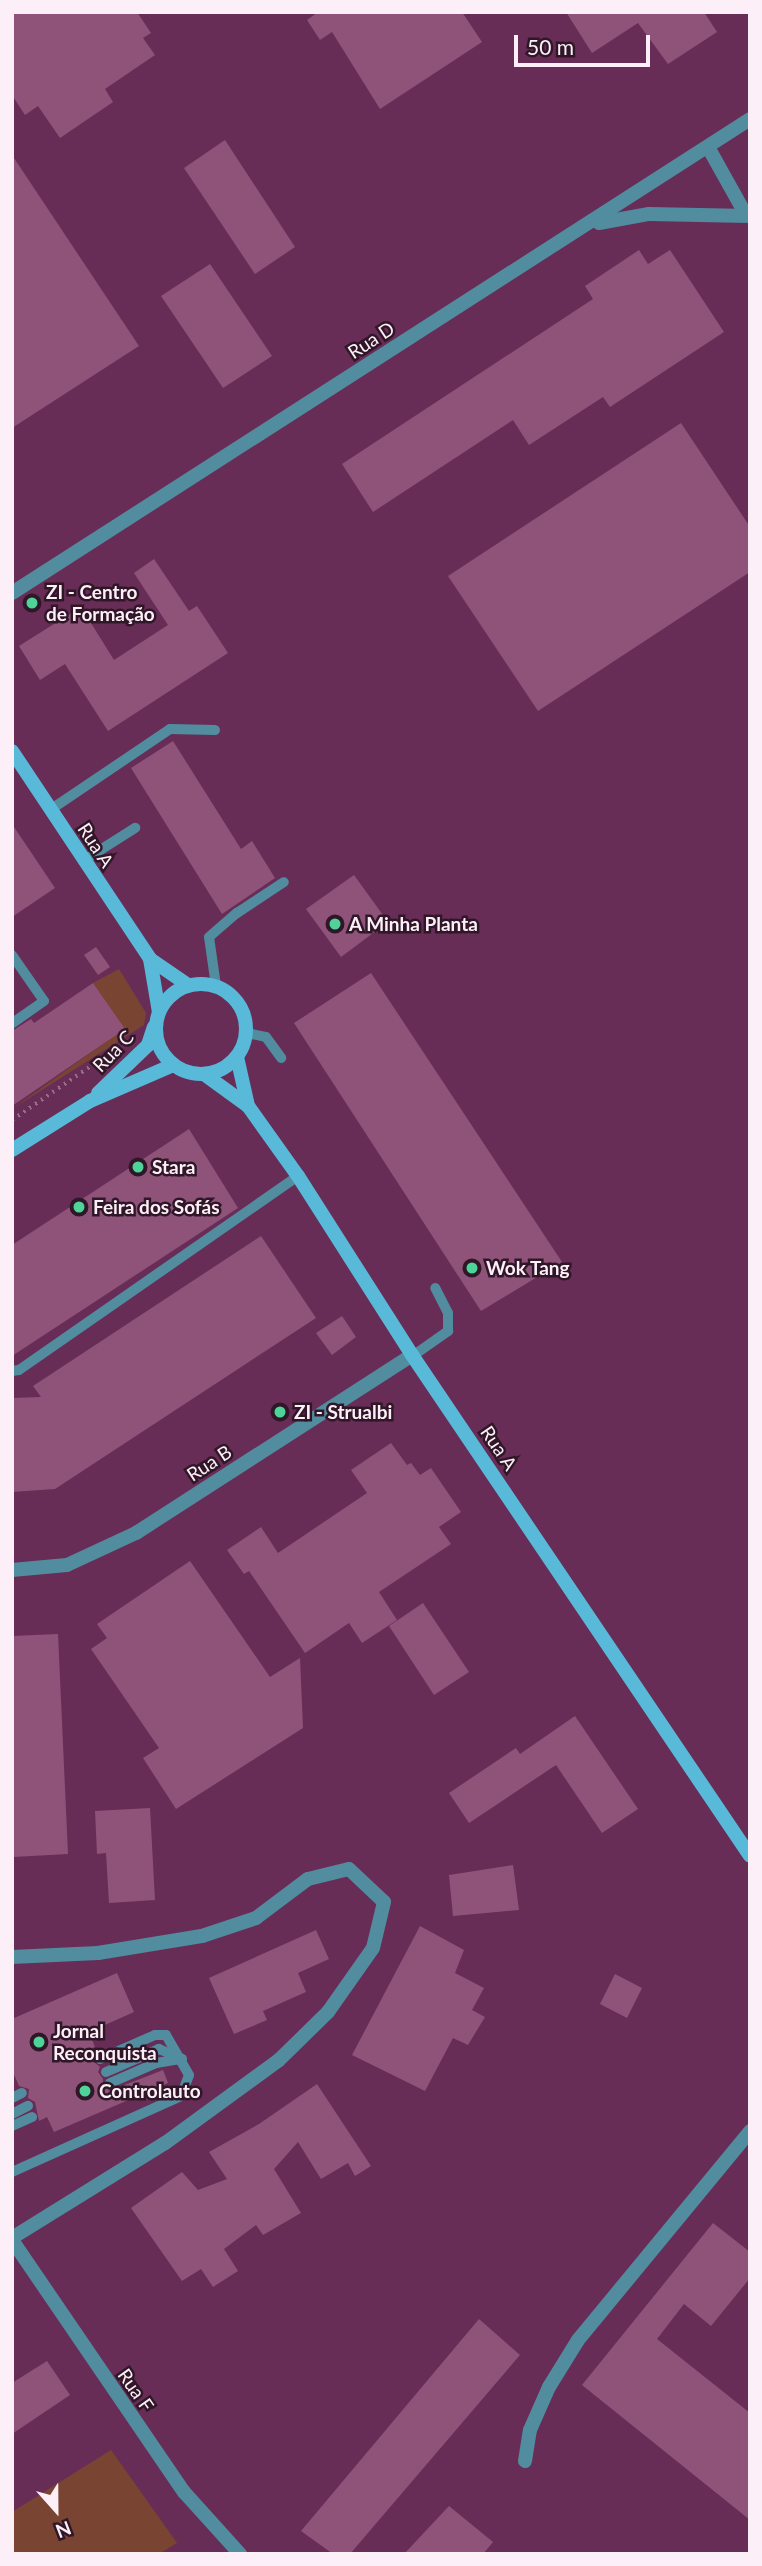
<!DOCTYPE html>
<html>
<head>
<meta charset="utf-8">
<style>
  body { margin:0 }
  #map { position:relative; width:762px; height:2566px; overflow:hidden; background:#592248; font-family:Lato,sans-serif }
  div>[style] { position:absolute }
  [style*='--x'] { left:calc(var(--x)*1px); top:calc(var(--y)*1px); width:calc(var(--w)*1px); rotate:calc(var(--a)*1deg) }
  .built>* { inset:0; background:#682d56 }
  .green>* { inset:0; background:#794532 }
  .building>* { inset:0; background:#8f537a }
  .path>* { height:3.5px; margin-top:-1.75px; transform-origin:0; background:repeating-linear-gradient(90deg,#966e89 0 2px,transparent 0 7px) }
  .lane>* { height:10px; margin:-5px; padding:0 5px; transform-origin:5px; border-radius:5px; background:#528c9f }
  .street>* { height:14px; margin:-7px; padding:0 7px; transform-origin:7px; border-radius:7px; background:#528c9f }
  .secondary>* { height:14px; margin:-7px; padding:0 7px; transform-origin:7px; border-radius:7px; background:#58bad8 }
  .secondary>.ring { margin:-7px; padding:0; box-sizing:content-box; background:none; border:14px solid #58bad8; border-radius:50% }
  .dots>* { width:19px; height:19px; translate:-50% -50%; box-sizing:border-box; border:4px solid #301728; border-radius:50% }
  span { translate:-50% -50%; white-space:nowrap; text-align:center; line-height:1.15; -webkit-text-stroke:5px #301728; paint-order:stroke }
  .street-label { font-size:19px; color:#fdeff7 }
  .poi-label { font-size:19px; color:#fdeff7; font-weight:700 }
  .left { translate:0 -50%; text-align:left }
  .frame { position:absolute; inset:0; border:14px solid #fdeff7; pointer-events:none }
  .north { position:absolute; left:21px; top:2475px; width:70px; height:70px; -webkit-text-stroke:5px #301728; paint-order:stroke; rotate:159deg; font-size:19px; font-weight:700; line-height:28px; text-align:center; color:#fdeff7 }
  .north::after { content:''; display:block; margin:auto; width:24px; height:32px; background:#fdeff7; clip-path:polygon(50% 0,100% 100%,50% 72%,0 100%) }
  .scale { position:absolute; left:514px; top:35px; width:136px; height:32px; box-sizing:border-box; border:4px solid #fdeff7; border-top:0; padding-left:9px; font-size:21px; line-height:24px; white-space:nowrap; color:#fdeff7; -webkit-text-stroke:5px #301728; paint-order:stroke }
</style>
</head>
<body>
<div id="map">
  <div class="built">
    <div style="clip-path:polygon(12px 12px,750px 12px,750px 2554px,12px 2554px)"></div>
  </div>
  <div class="green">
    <div style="clip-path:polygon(119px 969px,146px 1013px,144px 1025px,12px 1109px,124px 1029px,93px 983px)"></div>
    <div style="clip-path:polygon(111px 2450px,177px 2543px,159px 2554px,12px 2554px,12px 2512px)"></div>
  </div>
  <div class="building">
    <div style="clip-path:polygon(12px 12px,137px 12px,151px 33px,143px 38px,155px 55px,105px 89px,113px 102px,60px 138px,38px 106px,25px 115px,12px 95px)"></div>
    <div style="clip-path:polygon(318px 12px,462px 12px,482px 42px,380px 109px,332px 32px,320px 40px,307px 20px)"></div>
    <div style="clip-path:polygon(566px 12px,704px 12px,717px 32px,668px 64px,638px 23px,592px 53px)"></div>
    <div style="clip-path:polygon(225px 140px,295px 247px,255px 274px,184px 168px)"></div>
    <div style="clip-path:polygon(12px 155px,139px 346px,12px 428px)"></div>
    <div style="clip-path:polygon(639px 250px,648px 264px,670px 250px,724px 332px,610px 407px,603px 397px,529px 445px,513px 420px,373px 512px,342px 464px,593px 299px,585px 286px)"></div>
    <div style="clip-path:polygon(210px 264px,272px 356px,223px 388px,161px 296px)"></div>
    <div style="clip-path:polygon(681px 423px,750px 527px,750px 572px,538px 711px,448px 576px)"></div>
    <div style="clip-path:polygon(154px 559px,189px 611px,197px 606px,228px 653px,108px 731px,65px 664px,40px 680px,19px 646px,81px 607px,114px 660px,168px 625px,134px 573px)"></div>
    <div style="clip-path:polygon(173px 741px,241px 849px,252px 841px,275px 878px,222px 914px,131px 768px)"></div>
    <div style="clip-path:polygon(12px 824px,55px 888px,12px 917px)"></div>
    <div style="clip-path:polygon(354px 875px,388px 922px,341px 957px,306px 909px)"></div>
    <div style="clip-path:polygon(96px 947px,110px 967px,98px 975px,84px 955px)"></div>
    <div style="clip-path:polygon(371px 973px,562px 1262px,481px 1311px,294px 1023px)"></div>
    <div style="clip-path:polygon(93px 983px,125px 1029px,12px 1106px,12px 1031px,31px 1019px,34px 1023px)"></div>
    <div style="clip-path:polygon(189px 1129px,238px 1208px,12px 1356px,12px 1245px)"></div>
    <div style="clip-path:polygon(261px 1236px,316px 1318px,55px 1489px,12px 1492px,12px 1398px,41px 1397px,33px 1386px)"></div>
    <div style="clip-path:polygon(342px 1316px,356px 1337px,332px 1355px,316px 1333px)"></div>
    <div style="clip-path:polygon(391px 1443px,407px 1465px,411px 1463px,420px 1475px,431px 1468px,461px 1512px,439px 1527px,451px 1544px,379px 1592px,397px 1620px,362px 1643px,349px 1623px,305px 1653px,249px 1571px,244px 1574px,227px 1550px,261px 1527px,278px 1553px,367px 1493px,351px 1470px)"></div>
    <div style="clip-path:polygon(190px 1561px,270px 1677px,300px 1658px,303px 1728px,176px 1809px,143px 1758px,159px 1748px,91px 1649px,107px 1638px,97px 1624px)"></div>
    <div style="clip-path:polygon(423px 1603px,469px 1672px,434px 1695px,389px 1626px)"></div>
    <div style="clip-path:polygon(58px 1634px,68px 1854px,13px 1857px,12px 1636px)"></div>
    <div style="clip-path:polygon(575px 1716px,638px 1809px,602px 1833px,556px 1765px,469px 1823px,449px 1793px,516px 1748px,520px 1754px)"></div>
    <div style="clip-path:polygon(150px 1808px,155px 1900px,109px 1903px,106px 1853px,97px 1854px,95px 1811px)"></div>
    <div style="clip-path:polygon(513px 1865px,519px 1910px,453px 1916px,449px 1875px)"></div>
    <div style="clip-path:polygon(420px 1926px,464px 1950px,455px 1973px,484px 1988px,472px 2010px,485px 2017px,468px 2045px,453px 2038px,425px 2091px,352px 2055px)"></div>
    <div style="clip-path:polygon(316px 1930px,329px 1959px,298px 1973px,306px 1992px,263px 2011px,267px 2020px,234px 2034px,209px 1978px)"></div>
    <div style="clip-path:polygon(117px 1973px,134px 2012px,89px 2032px,97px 2052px,93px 2061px,100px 2067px,98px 2072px,103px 2079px,103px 2087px,112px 2090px,163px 2070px,168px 2083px,54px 2132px,47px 2117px,39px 2121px,35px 2102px,28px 2098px,29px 2089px,19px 2086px,12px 2070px,12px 2019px)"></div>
    <div style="clip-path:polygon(615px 1974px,642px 1988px,627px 2018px,600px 2004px)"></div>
    <div style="clip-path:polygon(317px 2084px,371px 2166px,355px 2176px,348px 2163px,321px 2179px,298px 2142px,274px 2169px,301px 2213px,263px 2235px,256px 2225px,224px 2249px,238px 2271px,213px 2287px,201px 2269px,182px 2281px,131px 2208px,182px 2172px,198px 2190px,227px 2179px,209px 2152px,259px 2124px)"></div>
    <div style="clip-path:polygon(713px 2223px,750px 2252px,750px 2278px,711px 2326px,684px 2304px,657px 2339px,750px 2413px,750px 2520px,582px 2385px)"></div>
    <div style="clip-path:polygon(479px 2319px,520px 2355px,350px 2554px,333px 2554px,301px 2531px)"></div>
    <div style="clip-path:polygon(47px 2361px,70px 2395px,12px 2434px,12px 2383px)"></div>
    <div style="clip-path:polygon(449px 2506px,493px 2542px,483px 2554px,404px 2554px)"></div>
  </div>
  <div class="path">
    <div style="--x:12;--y:1120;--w:138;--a:-34.4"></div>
  </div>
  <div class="lane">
    <div style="--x:50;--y:810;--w:145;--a:-34"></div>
    <div style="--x:170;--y:729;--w:45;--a:1.3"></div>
    <div style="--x:83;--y:861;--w:62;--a:-32.4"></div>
    <div style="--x:12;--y:955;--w:56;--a:55.2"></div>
    <div style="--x:44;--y:1001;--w:39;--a:145"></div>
    <div style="--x:216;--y:986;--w:49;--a:-98.1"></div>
    <div style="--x:209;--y:937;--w:37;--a:-41"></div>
    <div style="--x:237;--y:913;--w:56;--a:-33.4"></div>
    <div style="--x:247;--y:1033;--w:19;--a:12"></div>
    <div style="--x:266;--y:1037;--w:26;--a:54"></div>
    <div style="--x:414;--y:1355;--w:42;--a:-35.2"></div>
    <div style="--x:448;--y:1331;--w:18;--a:-90"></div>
    <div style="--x:448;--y:1313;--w:28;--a:-117"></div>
    <div style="--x:12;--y:1371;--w:7;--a:-8"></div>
    <div style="--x:19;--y:1370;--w:340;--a:-34.8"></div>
    <div style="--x:106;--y:2072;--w:58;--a:-23.5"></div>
    <div style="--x:159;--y:2049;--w:25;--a:23"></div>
    <div style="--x:110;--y:2083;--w:50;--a:-23.5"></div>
    <div style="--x:156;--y:2063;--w:26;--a:-9"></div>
    <div style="--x:12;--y:2098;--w:11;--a:-27"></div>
    <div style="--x:12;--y:2114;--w:18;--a:-27"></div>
    <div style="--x:12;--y:2126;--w:22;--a:-24"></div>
    <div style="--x:12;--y:2172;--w:185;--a:-24.2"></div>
    <div style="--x:181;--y:2096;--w:22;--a:-69"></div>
    <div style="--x:189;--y:2075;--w:46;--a:-119.9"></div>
    <div style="--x:166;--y:2035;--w:11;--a:180"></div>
    <div style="--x:155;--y:2035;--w:60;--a:156.4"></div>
  </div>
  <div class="street">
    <div style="--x:708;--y:147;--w:78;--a:60.8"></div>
    <div style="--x:599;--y:223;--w:51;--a:-10.2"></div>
    <div style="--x:649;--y:214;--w:101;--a:1.1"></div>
    <div style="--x:12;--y:593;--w:877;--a:-32.71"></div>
    <div style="--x:12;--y:1570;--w:55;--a:-5.2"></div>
    <div style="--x:67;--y:1565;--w:76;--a:-24.9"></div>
    <div style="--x:136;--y:1533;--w:328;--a:-32.8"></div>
    <div style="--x:12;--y:1957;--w:86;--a:-2.7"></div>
    <div style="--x:98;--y:1953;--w:105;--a:-9.3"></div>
    <div style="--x:202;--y:1936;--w:57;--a:-18.4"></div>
    <div style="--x:256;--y:1918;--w:65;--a:-36.9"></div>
    <div style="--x:308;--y:1879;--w:42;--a:-13.7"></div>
    <div style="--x:349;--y:1869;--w:48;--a:43.3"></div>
    <div style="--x:384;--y:1902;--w:47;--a:103.4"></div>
    <div style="--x:373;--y:1948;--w:78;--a:125.1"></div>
    <div style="--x:328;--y:2012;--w:69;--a:135.6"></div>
    <div style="--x:279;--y:2060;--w:141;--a:143.9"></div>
    <div style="--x:165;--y:2143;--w:180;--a:148.2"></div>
    <div style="--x:12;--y:2240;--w:305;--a:55.7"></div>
    <div style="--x:184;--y:2492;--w:84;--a:47.9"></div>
    <div style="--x:525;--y:2461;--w:31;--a:-81"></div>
    <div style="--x:530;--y:2430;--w:47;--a:-66.2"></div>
    <div style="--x:549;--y:2387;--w:55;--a:-58.3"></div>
    <div style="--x:578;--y:2340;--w:271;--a:-50.5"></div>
  </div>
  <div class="secondary">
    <div style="--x:12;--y:751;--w:250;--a:56.4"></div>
    <div style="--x:150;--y:959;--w:46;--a:34.4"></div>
    <div style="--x:150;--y:959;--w:54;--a:80.4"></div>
    <div class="ring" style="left:156px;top:984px;width:76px;height:76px"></div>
    <div style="--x:237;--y:1057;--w:50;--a:77.3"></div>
    <div style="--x:204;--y:1074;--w:54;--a:36"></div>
    <div style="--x:248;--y:1106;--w:86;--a:54.5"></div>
    <div style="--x:298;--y:1176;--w:212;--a:57.5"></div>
    <div style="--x:412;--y:1355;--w:604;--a:55.99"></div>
    <div style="--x:98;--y:1093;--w:69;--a:-43.8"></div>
    <div style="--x:148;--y:1045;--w:19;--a:-72"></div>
    <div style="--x:12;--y:1150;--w:92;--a:-32.1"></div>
    <div style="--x:90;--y:1101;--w:90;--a:-23.4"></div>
  </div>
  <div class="dots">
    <div style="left:32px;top:603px;background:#4ed399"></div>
    <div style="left:335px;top:924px;background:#4ed399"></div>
    <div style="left:138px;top:1167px;background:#4ed399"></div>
    <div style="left:79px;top:1207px;background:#4ed399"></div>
    <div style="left:472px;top:1268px;background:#4ed399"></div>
    <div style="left:280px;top:1412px;background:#4ed399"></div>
    <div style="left:39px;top:2042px;background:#4ed399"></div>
    <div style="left:85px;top:2091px;background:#4ed399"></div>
  </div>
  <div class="street-label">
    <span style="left:371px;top:340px;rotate:-33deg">Rua D</span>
    <span style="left:96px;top:845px;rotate:57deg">Rua A</span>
    <span style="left:113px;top:1051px;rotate:-46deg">Rua C</span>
    <span style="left:499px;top:1448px;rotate:56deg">Rua A</span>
    <span style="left:209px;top:1463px;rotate:-33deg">Rua B</span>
    <span style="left:136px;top:2390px;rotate:55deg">Rua F</span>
  </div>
  <div class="poi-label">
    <span class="left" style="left:46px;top:603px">ZI - Centro<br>de Formação</span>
    <span class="left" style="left:349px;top:924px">A Minha Planta</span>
    <span class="left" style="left:152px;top:1167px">Stara</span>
    <span class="left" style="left:93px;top:1207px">Feira dos Sofás</span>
    <span class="left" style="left:486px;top:1268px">Wok Tang</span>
    <span class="left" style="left:294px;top:1412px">ZI - Strualbi</span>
    <span class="left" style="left:53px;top:2042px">Jornal<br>Reconquista</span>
    <span class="left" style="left:99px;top:2091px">Controlauto</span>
  </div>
  <div class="frame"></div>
  <div class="north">N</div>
  <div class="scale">50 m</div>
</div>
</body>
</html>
